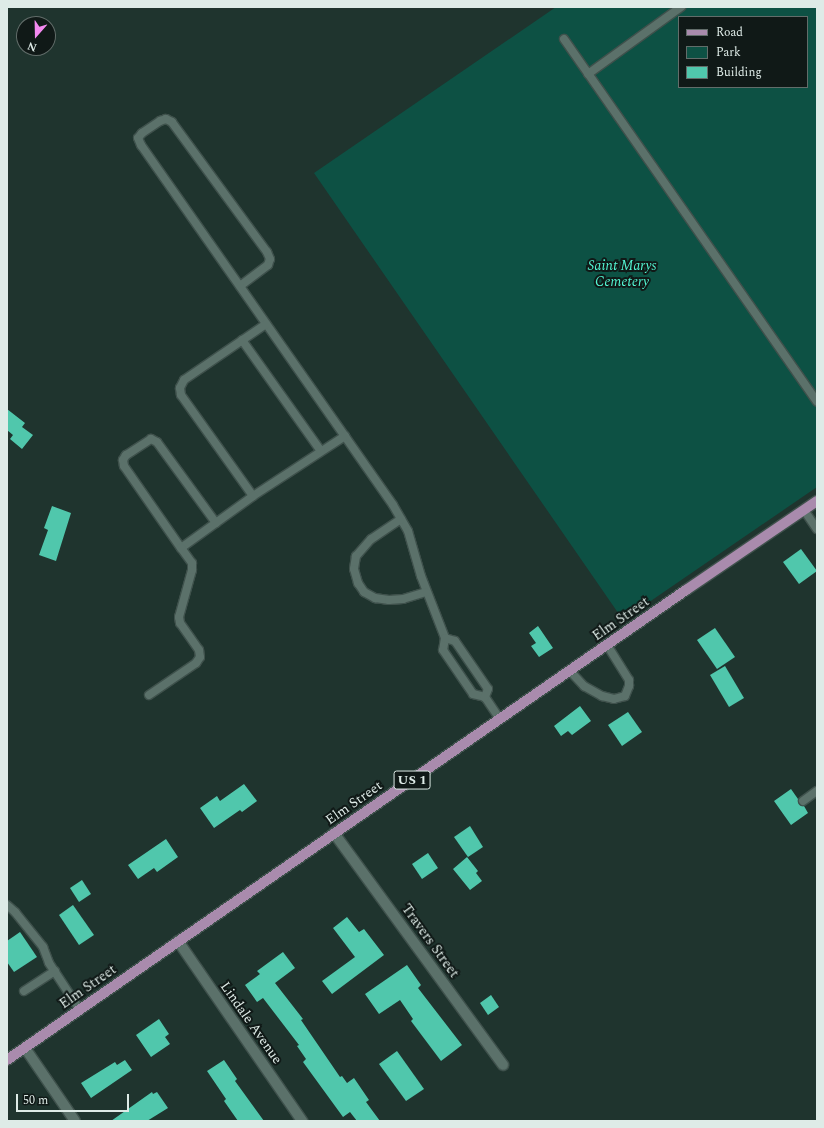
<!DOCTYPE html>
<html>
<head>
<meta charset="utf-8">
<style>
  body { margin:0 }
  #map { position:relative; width:824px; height:1128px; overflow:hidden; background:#1f342e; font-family:Spectral,serif }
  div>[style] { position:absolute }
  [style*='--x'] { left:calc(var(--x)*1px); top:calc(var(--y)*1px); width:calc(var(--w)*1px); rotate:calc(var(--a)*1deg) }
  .green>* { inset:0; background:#0d5144 }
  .building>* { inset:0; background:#50c7ac }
  .roads { filter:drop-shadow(1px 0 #3f514c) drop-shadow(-1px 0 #3f514c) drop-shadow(0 1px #3f514c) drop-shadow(0 -1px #3f514c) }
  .lane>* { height:8px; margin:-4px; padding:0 4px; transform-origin:4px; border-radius:4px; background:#5b716a }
  .street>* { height:10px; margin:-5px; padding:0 5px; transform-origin:5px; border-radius:5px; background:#5b716a }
  .primary>* { height:10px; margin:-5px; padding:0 5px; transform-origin:5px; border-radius:5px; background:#a98bad }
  span { translate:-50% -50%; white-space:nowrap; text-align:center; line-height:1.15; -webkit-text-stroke:4px #101917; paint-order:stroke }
  .shield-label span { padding:1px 3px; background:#101917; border:1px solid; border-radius:3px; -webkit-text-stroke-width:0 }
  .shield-label { font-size:13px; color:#deebe7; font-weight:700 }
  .park-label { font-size:14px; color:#53f7d4; font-style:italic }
  .street-label { font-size:14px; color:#deebe7 }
  .frame { position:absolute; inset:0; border:8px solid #deebe7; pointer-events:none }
  .legend { position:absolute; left:678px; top:16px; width:130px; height:72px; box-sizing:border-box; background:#101917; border:1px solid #626d6a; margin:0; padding:5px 7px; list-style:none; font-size:12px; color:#deebe7 }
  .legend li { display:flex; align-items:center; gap:8px; height:20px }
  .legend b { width:20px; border:1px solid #626d6a }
  .north { position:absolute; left:16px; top:16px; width:40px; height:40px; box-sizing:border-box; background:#101917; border:1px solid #626d6a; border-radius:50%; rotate:200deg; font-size:11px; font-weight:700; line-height:16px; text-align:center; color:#deebe7 }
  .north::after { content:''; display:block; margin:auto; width:14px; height:18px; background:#f489f0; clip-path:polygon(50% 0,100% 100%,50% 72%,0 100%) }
  .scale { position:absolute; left:16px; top:1094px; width:113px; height:18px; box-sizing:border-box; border:2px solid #deebe7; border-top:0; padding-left:5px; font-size:12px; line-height:14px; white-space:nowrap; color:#deebe7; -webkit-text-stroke:3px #101917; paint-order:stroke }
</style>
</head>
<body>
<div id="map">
  <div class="green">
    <div style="clip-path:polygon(evenodd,556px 7px,817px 7px,817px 487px,623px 620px,314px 173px,556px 7px,679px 17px,807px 17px,807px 87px,679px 87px,679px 17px)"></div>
  </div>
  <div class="building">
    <div style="clip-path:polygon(7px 409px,25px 423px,22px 427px,33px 435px,22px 449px,10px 439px,13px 435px,7px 430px)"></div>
    <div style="clip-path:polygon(52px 506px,71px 513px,56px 561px,39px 555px,48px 530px,44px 528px)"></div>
    <div style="clip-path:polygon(801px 549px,817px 571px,799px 584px,783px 562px)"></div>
    <div style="clip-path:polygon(538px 626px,553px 648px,539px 657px,531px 646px,536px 643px,529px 633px)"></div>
    <div style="clip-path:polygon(715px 628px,735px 657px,717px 669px,697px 640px)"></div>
    <div style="clip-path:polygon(725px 666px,744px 698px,729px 707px,710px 675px)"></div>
    <div style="clip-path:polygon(580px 706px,591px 721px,572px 735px,568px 731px,561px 736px,554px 726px)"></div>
    <div style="clip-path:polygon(628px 712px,642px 732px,622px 746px,608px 725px)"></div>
    <div style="clip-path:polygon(244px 784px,257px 801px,242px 812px,240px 810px,214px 828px,200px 808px,217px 796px,220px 801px)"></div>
    <div style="clip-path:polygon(791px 789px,798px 799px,799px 804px,804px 806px,808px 813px,791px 825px,774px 801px)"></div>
    <div style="clip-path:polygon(470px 826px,483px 847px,468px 857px,454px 837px)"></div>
    <div style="clip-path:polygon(166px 839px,178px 857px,157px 872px,154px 868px,138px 879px,128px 865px)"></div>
    <div style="clip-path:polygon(428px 853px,438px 868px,422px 879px,412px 864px)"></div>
    <div style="clip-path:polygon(467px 857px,478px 871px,476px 873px,482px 881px,470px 890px,453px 869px)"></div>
    <div style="clip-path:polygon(82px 880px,91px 894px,79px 902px,70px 888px)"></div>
    <div style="clip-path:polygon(73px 905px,94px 935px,79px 945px,59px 915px)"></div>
    <div style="clip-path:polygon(347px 917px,359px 932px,364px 929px,384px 955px,332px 994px,322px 981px,355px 957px,333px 928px)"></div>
    <div style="clip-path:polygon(20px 932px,37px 957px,14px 972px,7px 962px,7px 941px)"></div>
    <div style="clip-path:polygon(283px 952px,295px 968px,275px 983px,303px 1019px,301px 1020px,340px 1077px,342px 1076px,347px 1083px,354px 1078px,369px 1100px,366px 1102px,380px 1121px,357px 1121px,350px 1112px,343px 1117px,303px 1062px,306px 1059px,297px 1046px,299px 1045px,263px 998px,257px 1002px,245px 985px,260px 974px,257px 971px)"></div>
    <div style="clip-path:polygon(407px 965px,421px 985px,418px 988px,462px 1045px,441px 1061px,411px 1021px,413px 1019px,400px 1000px,379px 1014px,365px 994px)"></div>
    <div style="clip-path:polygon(491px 995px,499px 1007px,488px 1015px,480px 1003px)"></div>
    <div style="clip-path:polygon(159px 1019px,169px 1034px,165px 1037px,170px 1044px,151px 1057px,136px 1035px)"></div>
    <div style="clip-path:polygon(397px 1051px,424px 1089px,406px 1101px,379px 1064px)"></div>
    <div style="clip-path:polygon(125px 1060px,132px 1070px,91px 1098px,81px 1083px,115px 1062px,117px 1065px)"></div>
    <div style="clip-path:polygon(224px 1060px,237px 1079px,235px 1081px,264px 1121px,238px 1121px,224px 1101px,226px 1099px,207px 1071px)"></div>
    <div style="clip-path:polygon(152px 1092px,153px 1094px,157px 1092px,168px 1108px,147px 1121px,111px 1121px)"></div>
  </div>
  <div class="roads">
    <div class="lane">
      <div style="--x:564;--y:39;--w:442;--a:55.1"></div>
      <div style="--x:588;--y:74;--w:115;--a:-35.8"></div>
      <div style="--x:240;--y:286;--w:35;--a:-37"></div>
      <div style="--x:268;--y:265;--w:6;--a:-72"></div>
      <div style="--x:270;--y:259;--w:8;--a:-113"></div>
      <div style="--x:267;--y:252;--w:161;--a:-126.2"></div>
      <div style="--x:172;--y:122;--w:7;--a:-153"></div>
      <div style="--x:166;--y:119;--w:6;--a:162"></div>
      <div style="--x:160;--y:121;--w:22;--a:146"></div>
      <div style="--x:142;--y:133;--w:6;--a:129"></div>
      <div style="--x:138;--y:138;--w:8;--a:67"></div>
      <div style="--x:141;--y:145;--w:439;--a:55"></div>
      <div style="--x:393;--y:505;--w:30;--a:60"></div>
      <div style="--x:408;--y:531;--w:47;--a:73.9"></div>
      <div style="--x:421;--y:576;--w:66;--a:68.8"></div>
      <div style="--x:445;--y:638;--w:12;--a:99"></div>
      <div style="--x:443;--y:650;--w:53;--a:55.7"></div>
      <div style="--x:473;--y:694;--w:12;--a:14"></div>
      <div style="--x:485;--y:697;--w:27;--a:56"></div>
      <div style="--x:266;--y:324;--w:99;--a:145.7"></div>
      <div style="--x:184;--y:380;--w:9;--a:117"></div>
      <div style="--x:180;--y:388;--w:7;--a:82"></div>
      <div style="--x:181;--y:395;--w:124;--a:54.5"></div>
      <div style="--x:253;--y:496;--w:110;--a:-33.1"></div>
      <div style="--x:242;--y:340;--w:136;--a:54.6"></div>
      <div style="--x:804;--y:510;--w:23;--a:56"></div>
      <div style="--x:401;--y:519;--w:36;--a:146"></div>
      <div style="--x:371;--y:539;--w:23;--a:131"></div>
      <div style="--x:356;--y:556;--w:13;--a:99"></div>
      <div style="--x:354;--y:569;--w:15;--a:74"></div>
      <div style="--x:358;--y:583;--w:11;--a:56"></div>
      <div style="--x:364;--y:592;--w:13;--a:29"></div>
      <div style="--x:375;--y:598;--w:14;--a:8"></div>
      <div style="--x:389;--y:600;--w:14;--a:-4"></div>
      <div style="--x:403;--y:599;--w:24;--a:-17"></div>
      <div style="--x:216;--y:523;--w:100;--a:-126.1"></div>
      <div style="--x:157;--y:442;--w:7;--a:-153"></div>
      <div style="--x:151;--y:439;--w:30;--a:147"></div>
      <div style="--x:126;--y:455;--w:6;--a:121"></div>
      <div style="--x:123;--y:460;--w:6;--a:81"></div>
      <div style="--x:124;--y:466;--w:100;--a:55.2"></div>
      <div style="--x:181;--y:548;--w:89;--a:-35.8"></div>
      <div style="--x:445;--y:638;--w:10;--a:17"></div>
      <div style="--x:455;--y:641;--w:58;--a:55.5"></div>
      <div style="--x:488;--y:689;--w:9;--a:111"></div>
      <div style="--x:570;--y:671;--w:21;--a:47"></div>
      <div style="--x:584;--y:686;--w:21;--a:29"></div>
      <div style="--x:602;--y:696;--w:12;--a:14"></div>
      <div style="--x:614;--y:699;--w:11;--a:-15"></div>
      <div style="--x:625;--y:696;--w:11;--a:-68"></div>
      <div style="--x:629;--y:686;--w:6;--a:-90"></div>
      <div style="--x:629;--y:680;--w:40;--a:-122"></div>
      <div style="--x:149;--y:695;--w:57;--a:-34.2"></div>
      <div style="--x:196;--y:663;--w:7;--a:-56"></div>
      <div style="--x:200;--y:657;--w:7;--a:-98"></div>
      <div style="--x:199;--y:650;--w:33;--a:-125"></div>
      <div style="--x:180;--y:623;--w:6;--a:-99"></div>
      <div style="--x:179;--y:617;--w:49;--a:-74.5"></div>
      <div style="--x:192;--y:570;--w:7;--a:-90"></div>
      <div style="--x:192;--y:563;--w:19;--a:-126"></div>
      <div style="--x:803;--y:801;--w:17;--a:-36"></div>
      <div style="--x:7;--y:905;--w:11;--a:41"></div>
      <div style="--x:15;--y:912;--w:45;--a:51.3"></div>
      <div style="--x:43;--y:947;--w:17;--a:69"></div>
      <div style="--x:49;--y:963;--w:56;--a:56.6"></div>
      <div style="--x:24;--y:991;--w:37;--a:-33"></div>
    </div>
    <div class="street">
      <div style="--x:334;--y:833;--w:287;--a:53.9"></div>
      <div style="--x:178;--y:941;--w:219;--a:55.4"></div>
      <div style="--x:25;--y:1048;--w:88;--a:55.6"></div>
    </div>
    <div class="primary">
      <div style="--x:7;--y:1060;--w:826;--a:-34.69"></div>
      <div style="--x:686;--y:590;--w:158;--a:-34.2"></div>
    </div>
  </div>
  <div class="shield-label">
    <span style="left:412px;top:780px">US 1</span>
  </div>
  <div class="park-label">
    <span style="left:622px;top:274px">Saint Marys<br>Cemetery</span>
  </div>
  <div class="street-label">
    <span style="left:621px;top:619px;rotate:-35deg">Elm Street</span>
    <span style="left:354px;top:803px;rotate:-35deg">Elm Street</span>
    <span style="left:430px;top:941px;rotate:54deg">Travers Street</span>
    <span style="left:88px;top:987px;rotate:-35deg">Elm Street</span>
    <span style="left:251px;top:1023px;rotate:55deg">Lindale Avenue</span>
  </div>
  <div class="frame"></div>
  <ul class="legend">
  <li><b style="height:5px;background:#a98bad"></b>Road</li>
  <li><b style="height:11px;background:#0d5144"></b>Park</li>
  <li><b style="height:11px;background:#50c7ac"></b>Building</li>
  </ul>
  <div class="north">N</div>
  <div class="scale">50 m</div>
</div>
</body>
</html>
